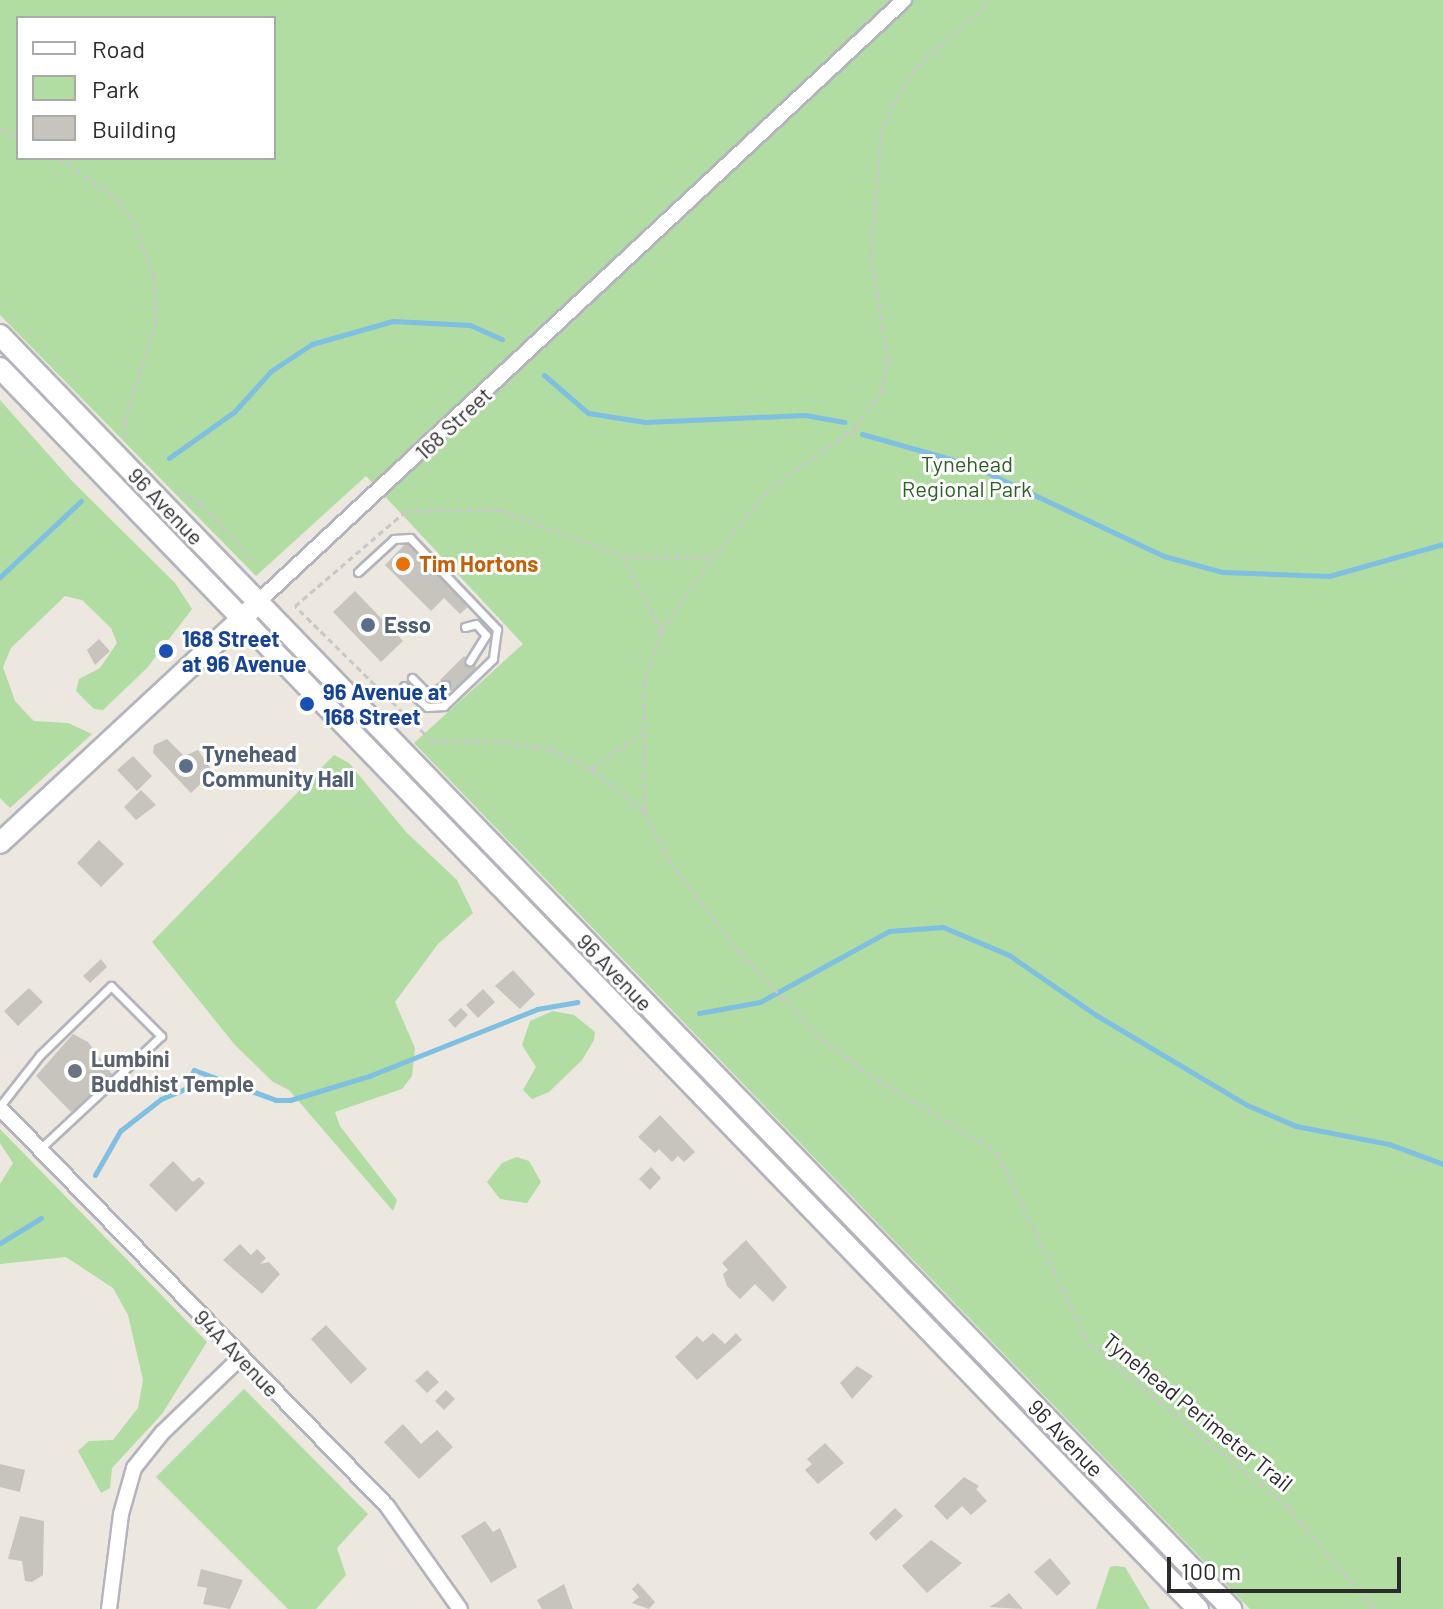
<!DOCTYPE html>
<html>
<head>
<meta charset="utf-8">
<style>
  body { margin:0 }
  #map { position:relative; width:1443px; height:1609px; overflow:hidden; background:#ece7df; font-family:Barlow,sans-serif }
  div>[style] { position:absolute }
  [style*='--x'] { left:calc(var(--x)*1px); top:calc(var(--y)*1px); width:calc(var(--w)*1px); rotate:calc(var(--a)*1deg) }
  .green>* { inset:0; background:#b1dca2 }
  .stream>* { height:5px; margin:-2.5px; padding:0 2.5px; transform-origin:2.5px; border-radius:2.5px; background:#7ebfe2 }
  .building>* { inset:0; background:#c7c4be }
  .path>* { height:3px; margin-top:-1.5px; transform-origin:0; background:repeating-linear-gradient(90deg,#c8c8c8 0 6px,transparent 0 10px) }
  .roads { filter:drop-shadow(2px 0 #b3b4bd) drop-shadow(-2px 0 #b3b4bd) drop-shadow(0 2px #b3b4bd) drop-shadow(0 -2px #b3b4bd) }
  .service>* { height:7px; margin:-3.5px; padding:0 3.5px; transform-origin:3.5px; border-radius:3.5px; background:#fff }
  .minor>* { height:14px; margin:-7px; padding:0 7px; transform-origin:7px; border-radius:7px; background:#fff }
  .secondary>* { height:20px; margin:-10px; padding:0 10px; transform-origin:10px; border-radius:10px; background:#fff }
  .dots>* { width:22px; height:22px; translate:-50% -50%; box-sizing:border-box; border:4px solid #fff; border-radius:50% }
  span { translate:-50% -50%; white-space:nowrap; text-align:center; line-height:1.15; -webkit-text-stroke:6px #fff; paint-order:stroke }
  .street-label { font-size:22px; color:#2b2b2b }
  .park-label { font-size:22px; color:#2b6123 }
  .food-label { font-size:22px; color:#c56008; font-weight:700 }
  .left { translate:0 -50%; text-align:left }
  .service-label { font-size:22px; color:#4e5e75; font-weight:700 }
  .transit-label { font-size:22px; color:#164399; font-weight:700 }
  .worship-label { font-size:22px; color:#5b616d; font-weight:700 }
  .legend { position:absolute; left:16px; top:16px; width:260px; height:144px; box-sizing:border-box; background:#fff; border:2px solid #aaa; margin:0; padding:10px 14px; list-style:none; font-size:24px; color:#2b2b2b }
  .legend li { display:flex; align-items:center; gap:16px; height:40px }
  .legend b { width:40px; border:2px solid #aaa }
  .scale { position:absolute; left:1167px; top:1557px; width:234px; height:36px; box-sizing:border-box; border:4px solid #2b2b2b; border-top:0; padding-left:10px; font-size:24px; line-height:28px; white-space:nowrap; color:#2b2b2b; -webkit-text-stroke:6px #fff; paint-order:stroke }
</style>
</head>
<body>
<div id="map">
  <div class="green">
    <div style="clip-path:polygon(evenodd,0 0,1443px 0,1443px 1609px,1250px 1609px,414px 743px,523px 644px,366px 476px,256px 576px,0 315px,0 0,18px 18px,274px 18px,274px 158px,18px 158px,18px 18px)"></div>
    <div style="clip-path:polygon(0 400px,72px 481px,175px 583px,192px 609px,147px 668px,103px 710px,94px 709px,76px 691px,79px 679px,100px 668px,117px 643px,111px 628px,82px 600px,65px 596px,11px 648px,3px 667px,15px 701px,26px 713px,34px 721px,68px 723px,92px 734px,10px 808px,0 798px)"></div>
    <div style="clip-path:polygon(334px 755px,349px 763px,406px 832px,457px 880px,473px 913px,438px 944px,395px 1002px,415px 1048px,412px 1076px,402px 1089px,335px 1112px,340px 1126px,397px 1200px,393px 1211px,289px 1090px,273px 1082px,235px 1045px,152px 942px)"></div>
    <div style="clip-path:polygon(553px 1011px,574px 1015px,595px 1032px,594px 1040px,582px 1060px,549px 1092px,532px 1099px,523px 1090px,536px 1067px,522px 1045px,530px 1021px)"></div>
    <div style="clip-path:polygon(0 1129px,207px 1342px,162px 1414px,112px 1468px,110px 1488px,101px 1493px,78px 1451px,89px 1441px,113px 1440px,138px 1408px,143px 1380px,128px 1315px,113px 1288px,66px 1257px,0 1264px,0 1184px,13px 1163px,0 1143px)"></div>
    <div style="clip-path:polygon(517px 1157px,529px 1161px,541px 1182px,527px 1203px,500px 1199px,487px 1182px,502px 1163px)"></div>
    <div style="clip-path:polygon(244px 1389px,368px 1514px,337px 1548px,346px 1575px,316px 1609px,288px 1609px,156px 1477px)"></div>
    <div style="clip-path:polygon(1116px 1566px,1125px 1567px,1150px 1609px,1096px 1609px,1110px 1567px)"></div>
  </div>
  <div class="stream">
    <div style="--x:544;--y:375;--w:58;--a:40.8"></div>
    <div style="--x:588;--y:413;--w:58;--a:9"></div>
    <div style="--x:645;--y:422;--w:160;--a:-2.5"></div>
    <div style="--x:805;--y:415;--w:40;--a:10"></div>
    <div style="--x:862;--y:434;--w:111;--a:15.7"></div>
    <div style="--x:969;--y:464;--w:216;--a:25.3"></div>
    <div style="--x:1164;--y:556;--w:60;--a:15.4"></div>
    <div style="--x:1222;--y:572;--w:107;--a:2.1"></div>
    <div style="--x:1329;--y:576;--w:118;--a:-15.7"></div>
    <div style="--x:169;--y:458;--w:80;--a:-35.3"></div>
    <div style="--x:234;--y:412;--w:55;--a:-47.9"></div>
    <div style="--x:271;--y:371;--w:49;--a:-33.4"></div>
    <div style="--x:312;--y:344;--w:84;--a:-15.9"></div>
    <div style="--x:393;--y:321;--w:77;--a:3"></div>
    <div style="--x:470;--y:325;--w:35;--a:24"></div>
    <div style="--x:0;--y:577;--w:111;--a:-43.2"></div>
    <div style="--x:699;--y:1013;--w:62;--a:-10.2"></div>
    <div style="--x:760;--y:1002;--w:147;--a:-28.8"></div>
    <div style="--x:889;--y:931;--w:54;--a:-4.2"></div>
    <div style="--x:943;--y:927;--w:72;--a:23"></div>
    <div style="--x:1009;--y:955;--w:106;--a:34.6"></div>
    <div style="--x:1096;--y:1015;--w:176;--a:30.8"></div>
    <div style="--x:1247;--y:1105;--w:53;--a:23.2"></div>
    <div style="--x:1296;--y:1126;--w:95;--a:11"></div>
    <div style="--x:1389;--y:1144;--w:58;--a:20.3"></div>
    <div style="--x:95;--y:1175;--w:51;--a:-60.4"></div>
    <div style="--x:120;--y:1131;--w:52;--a:-38"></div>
    <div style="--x:161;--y:1099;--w:26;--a:-23"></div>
    <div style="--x:185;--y:1089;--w:21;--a:-65"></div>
    <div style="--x:194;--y:1070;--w:87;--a:20.1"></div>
    <div style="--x:276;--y:1100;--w:14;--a:0"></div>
    <div style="--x:290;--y:1100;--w:83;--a:-16.9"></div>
    <div style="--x:369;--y:1076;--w:181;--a:-21.7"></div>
    <div style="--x:537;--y:1009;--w:41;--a:-9.9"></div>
    <div style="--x:0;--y:1243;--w:48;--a:-31.4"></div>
  </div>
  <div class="building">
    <div style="clip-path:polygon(407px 542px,470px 605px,460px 614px,444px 598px,431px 611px,385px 565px)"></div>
    <div style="clip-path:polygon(355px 591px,403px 641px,381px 662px,333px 612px)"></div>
    <div style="clip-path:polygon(99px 639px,110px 651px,95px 665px,87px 650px)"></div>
    <div style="clip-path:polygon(464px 656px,478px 669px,453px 693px,440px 680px)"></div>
    <div style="clip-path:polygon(167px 739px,184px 756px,198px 750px,213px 772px,191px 793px,153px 753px,154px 745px)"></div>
    <div style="clip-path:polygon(133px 756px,152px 776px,137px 791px,117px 770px)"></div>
    <div style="clip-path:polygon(141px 790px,156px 805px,136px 820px,124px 807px)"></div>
    <div style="clip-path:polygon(99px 840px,124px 864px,101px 887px,77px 863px)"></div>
    <div style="clip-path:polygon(101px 959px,107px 967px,90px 983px,83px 976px)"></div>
    <div style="clip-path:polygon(513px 970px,535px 994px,520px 1009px,495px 986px)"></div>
    <div style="clip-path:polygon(29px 988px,43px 1002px,18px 1026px,4px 1011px)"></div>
    <div style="clip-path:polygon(483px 989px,495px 1002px,478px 1018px,466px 1005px)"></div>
    <div style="clip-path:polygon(461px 1008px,468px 1015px,455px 1028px,448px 1020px)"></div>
    <div style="clip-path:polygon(73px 1034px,88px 1042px,114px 1077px,71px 1112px,36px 1076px)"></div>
    <div style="clip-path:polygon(660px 1115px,695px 1152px,684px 1162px,678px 1156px,672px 1162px,659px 1149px,655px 1153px,638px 1137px)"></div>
    <div style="clip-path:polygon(173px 1161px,193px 1182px,199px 1177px,205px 1183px,176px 1212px,149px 1185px)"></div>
    <div style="clip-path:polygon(651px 1167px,661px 1178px,650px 1190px,639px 1179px)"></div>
    <div style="clip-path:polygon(746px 1240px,787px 1287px,773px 1302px,755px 1284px,740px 1299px,727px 1286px,723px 1274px,728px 1270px,722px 1263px)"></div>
    <div style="clip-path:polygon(240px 1244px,251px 1255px,257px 1249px,266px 1258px,260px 1264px,269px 1262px,280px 1274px,262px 1294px,223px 1260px)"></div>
    <div style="clip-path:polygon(326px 1325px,367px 1369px,351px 1384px,311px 1339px)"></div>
    <div style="clip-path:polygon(713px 1333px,725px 1344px,736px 1333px,742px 1340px,697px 1380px,675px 1357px,697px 1336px,703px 1342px)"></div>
    <div style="clip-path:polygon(857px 1366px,873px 1376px,852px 1399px,840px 1383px)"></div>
    <div style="clip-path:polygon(427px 1370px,439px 1382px,427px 1393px,415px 1381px)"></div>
    <div style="clip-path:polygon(446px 1390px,455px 1399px,444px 1410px,435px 1401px)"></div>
    <div style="clip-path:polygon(403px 1424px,421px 1444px,437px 1430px,453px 1447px,419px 1479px,384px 1442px)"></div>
    <div style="clip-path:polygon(825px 1443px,844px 1463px,818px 1484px,805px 1470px,812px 1464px,807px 1459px)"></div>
    <div style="clip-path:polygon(0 1464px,25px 1470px,20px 1492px,0 1487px)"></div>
    <div style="clip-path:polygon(964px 1477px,979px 1486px,976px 1489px,987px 1501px,971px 1515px,962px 1506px,947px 1520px,934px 1506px)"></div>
    <div style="clip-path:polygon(895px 1508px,903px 1516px,876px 1541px,869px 1533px)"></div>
    <div style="clip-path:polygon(20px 1516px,44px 1521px,43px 1575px,32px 1582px,25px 1581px,22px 1561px,8px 1559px)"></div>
    <div style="clip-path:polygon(485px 1521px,493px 1532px,500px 1528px,517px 1567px,491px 1583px,461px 1536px)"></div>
    <div style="clip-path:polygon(931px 1540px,962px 1563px,927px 1593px,902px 1566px)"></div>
    <div style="clip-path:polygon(1050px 1558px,1071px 1583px,1057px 1596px,1034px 1572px)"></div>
    <div style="clip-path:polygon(201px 1569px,243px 1580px,230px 1609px,203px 1604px,207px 1588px,197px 1586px)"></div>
    <div style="clip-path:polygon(638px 1583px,655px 1602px,649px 1609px,632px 1603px,639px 1597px,632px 1589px)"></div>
    <div style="clip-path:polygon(564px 1584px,573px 1609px,542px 1609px,537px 1600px)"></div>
    <div style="clip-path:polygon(1009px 1593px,1023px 1609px,989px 1607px,998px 1602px)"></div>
  </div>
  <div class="path">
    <div style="--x:0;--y:129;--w:20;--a:24"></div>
    <div style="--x:59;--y:158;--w:70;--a:35.1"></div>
    <div style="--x:116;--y:198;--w:32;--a:54"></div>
    <div style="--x:135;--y:224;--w:56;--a:70.3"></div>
    <div style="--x:154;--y:277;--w:44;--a:87.4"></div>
    <div style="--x:156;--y:321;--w:107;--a:107.4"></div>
    <div style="--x:124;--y:423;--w:14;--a:82"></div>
    <div style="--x:178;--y:491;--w:26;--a:28"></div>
    <div style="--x:201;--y:503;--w:78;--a:48.1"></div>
    <div style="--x:624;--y:556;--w:89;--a:0.6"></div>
    <div style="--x:661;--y:631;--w:90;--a:-54.9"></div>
    <div style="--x:713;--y:557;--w:89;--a:-50.4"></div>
    <div style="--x:770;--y:488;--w:104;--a:-35.2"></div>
    <div style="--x:855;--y:428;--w:44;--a:-54.2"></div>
    <div style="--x:881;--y:392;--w:34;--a:-78"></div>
    <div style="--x:888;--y:359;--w:106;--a:-99.2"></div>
    <div style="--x:871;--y:254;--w:119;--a:-85.2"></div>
    <div style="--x:881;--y:135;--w:30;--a:-70"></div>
    <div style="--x:891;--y:107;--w:47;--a:-58"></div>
    <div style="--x:916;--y:67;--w:101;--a:-41.4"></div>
    <div style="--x:591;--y:769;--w:63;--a:-34.7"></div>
    <div style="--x:644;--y:811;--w:68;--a:-141.6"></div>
    <div style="--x:591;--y:769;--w:46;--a:-154"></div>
    <div style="--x:550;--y:749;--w:52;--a:-171.1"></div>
    <div style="--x:499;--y:741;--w:67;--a:180"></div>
    <div style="--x:432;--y:741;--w:192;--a:-135.4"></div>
    <div style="--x:295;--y:606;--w:146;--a:-40.6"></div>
    <div style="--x:406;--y:511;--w:94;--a:-0.6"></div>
    <div style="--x:500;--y:510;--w:131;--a:20.5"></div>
    <div style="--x:623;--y:556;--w:84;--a:63.1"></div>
    <div style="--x:661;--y:631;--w:55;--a:108.1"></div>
    <div style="--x:644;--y:683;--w:128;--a:90"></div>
    <div style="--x:644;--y:811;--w:56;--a:62.5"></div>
    <div style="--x:670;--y:861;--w:114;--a:52.8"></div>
    <div style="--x:739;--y:952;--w:119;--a:46.4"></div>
    <div style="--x:821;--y:1038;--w:48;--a:38.3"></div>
    <div style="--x:859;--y:1068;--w:162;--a:31.3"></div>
    <div style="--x:997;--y:1152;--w:213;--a:64.4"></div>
    <div style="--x:1089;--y:1344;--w:254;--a:39.3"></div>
    <div style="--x:1286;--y:1505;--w:137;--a:49.4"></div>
  </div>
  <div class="roads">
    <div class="service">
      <div style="--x:358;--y:572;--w:49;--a:-42.5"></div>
      <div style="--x:394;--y:539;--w:16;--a:-4"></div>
      <div style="--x:410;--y:538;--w:126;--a:46.3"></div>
      <div style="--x:497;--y:629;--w:30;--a:98"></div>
      <div style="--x:493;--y:659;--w:68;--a:136.2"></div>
      <div style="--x:444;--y:706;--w:17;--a:177"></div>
      <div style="--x:427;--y:707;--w:31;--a:-138"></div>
      <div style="--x:465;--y:627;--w:11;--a:-15"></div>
      <div style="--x:476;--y:624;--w:15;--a:48"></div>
      <div style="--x:486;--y:635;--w:31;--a:122"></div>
      <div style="--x:412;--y:678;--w:24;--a:45"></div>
      <div style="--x:429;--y:695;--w:19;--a:-32"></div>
      <div style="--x:0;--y:1106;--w:65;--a:-51.9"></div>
      <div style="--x:40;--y:1055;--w:99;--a:-44.2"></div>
      <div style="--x:111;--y:986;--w:71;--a:45"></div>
      <div style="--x:161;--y:1036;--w:166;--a:137"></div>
    </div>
    <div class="minor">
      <div style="--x:258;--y:602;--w:883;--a:-42.98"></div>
      <div style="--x:0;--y:1108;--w:555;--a:45.8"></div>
      <div style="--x:387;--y:1506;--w:126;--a:54.7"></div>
      <div style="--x:109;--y:1609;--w:96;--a:-82.8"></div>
      <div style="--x:121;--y:1514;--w:48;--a:-74.2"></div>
      <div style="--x:134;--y:1468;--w:45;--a:-51.3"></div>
      <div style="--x:162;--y:1433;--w:110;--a:-43.9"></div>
    </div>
    <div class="secondary">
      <div style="--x:0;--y:335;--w:1772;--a:45.98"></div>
      <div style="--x:0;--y:368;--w:1725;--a:46.01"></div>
      <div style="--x:0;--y:843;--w:341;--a:-42.9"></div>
    </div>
  </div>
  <div class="dots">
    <div style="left:403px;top:564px;background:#e8710a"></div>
    <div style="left:368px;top:625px;background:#5c6f8a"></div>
    <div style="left:166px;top:651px;background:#1a4fb4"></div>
    <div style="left:307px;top:704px;background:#1a4fb4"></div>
    <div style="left:186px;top:766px;background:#5c6f8a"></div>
    <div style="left:75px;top:1071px;background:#6b7280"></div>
  </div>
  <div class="street-label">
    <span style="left:453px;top:423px;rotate:-43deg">168 Street</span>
    <span style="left:166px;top:506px;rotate:46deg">96 Avenue</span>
    <span style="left:615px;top:972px;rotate:46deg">96 Avenue</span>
    <span style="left:237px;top:1353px;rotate:46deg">94A Avenue</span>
    <span style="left:1198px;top:1412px;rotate:39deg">Tynehead Perimeter Trail</span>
    <span style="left:1066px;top:1438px;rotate:46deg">96 Avenue</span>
  </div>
  <div class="park-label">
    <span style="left:967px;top:476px">Tynehead<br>Regional Park</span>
  </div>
  <div class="food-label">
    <span class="left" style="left:419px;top:564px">Tim Hortons</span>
  </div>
  <div class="service-label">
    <span class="left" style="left:384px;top:625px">Esso</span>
    <span class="left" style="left:202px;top:766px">Tynehead<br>Community Hall</span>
  </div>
  <div class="transit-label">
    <span class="left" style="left:182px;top:651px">168 Street<br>at 96 Avenue</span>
    <span class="left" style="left:323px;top:704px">96 Avenue at<br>168 Street</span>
  </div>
  <div class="worship-label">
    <span class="left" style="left:91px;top:1071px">Lumbini<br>Buddhist Temple</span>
  </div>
  <ul class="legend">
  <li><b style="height:10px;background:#fff"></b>Road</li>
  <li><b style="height:22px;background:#b1dca2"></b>Park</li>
  <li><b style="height:22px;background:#c7c4be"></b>Building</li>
  </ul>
  <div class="scale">100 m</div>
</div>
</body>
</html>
